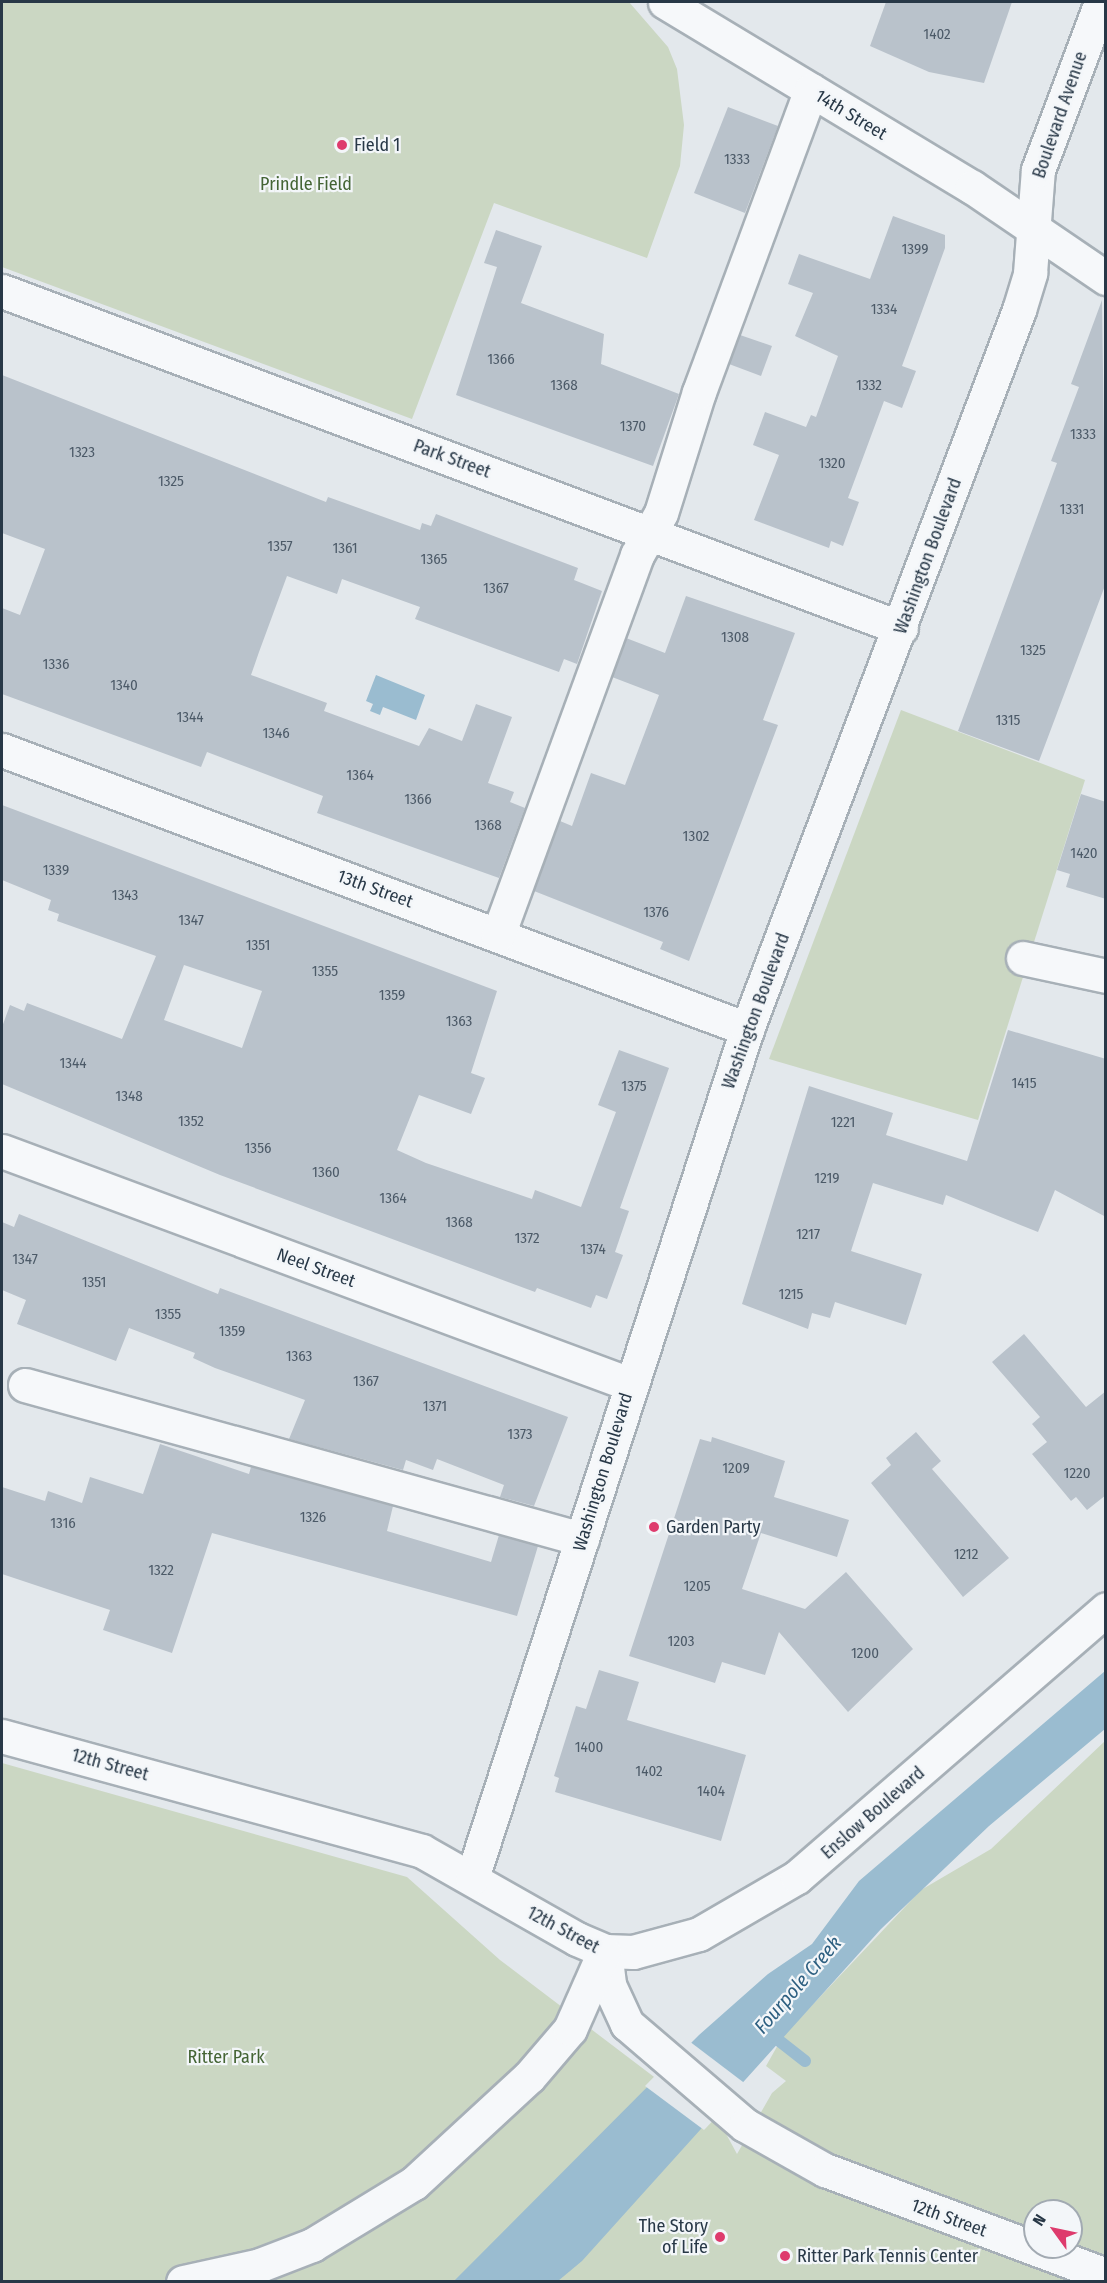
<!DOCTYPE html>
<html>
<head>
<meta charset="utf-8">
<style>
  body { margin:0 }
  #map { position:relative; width:1107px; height:2283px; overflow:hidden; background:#e3e8ec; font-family:"Fira Sans Condensed",sans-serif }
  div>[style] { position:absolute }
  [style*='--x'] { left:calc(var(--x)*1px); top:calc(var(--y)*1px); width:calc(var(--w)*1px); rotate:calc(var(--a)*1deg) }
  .green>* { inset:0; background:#cbd7c3 }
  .water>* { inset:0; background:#9abcd0 }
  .pier>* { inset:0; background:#e3e8ec }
  .stream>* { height:12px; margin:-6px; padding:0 6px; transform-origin:6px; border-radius:6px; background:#9abcd0 }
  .building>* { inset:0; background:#b9c2cb }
  .roads { filter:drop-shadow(2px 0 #a7b0b7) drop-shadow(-2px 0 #a7b0b7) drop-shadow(0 2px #a7b0b7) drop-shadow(0 -2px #a7b0b7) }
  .minor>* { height:33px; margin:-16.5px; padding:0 16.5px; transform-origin:16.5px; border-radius:16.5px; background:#f6f8fa }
  .dots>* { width:16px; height:16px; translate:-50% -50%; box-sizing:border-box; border:3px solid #f3f6f9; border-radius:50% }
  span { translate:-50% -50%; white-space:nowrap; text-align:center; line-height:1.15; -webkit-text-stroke:4.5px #f3f6f9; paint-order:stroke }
  .number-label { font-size:15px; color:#4c5a68 }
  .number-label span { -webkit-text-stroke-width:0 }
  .street-label { font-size:18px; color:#283847 }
  .poi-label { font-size:18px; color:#283847 }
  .left { translate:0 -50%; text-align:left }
  .right { translate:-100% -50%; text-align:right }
  .park-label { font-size:18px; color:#446434 }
  .water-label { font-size:20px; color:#2d5f80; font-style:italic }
  .frame { position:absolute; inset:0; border:3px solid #283847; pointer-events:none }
  .north { position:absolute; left:1023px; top:2199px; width:60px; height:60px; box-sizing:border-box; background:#f3f6f9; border:2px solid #a2aab2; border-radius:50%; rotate:303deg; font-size:16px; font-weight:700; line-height:24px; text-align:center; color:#283847 }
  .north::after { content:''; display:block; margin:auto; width:21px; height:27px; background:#de3b6d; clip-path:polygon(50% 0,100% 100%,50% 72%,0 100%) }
</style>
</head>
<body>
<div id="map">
  <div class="green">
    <div style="clip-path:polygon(2px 2px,629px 2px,668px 47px,677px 69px,684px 125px,680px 166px,647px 258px,494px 203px,412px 419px,2px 267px)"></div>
    <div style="clip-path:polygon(901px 710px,1085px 780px,978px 1120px,769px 1059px)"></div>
    <div style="clip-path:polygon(evenodd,1105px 1741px,1105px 2281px,2px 2281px,2px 1763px,407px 1877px,500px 1960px,724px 2130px,737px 2154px,772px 2093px,786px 2081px,766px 2066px,783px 2036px,921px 1890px,991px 1849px,1105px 1741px,1035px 2211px,1071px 2211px,1071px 2247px,1035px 2247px,1035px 2211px)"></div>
  </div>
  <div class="water">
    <div style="clip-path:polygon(376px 675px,425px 695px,416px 720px,383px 707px,380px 715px,370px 711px,373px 704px,366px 701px)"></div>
    <div style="clip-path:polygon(1105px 1671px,1105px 1729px,989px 1826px,881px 1929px,582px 2261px,558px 2281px,453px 2282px,699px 2035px,768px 1974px,812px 1944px,859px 1881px)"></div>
  </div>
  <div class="pier">
    <div style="clip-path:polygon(689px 2041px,747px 2085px,704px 2130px,645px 2086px)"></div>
  </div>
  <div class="stream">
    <div style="--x:768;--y:2032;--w:47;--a:38.1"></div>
  </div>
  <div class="building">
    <div style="clip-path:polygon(886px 2px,1012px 2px,984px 83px,929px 72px,870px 46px)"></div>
    <div style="clip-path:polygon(728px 107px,778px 126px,745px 213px,694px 193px)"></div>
    <div style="clip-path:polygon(893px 216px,945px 235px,945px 248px,902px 366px,916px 371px,902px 408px,884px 401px,848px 498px,859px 502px,843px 546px,831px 541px,829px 548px,754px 520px,779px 455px,753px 445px,765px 412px,806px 427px,811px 415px,816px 417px,838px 356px,795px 336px,813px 293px,788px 284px,799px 254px,870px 279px)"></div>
    <div style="clip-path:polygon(496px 230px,542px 246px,521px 303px,604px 334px,601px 364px,679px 394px,653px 466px,456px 395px,497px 267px,484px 263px)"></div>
    <div style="clip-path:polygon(1102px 300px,1106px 583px,1039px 761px,958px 731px,1057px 463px,1051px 461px,1079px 387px,1071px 384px)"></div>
    <div style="clip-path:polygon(740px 335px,772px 346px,761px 376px,729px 364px)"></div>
    <div style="clip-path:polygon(2px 375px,326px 502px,328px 497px,420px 530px,422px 523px,431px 526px,436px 514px,578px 568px,574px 580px,602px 591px,577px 664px,564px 659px,559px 672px,415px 619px,420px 607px,342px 579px,337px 594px,287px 576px,259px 652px,251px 675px,327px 703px,324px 711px,419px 746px,429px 728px,462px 741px,476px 704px,512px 717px,488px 783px,514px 792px,510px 802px,525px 808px,499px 878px,317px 813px,323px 796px,207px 752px,201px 767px,2px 694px,2px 608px,20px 615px,45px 549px,2px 533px)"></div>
    <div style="clip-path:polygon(686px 596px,795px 633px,763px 720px,778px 725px,689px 961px,660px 949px,663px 942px,534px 891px,560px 821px,572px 826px,591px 773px,625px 785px,659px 695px,612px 677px,626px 638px,665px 653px)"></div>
    <div style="clip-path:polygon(1081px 794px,1106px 802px,1106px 899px,1066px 887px,1070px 874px,1057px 870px)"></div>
    <div style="clip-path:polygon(evenodd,2px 805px,497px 991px,471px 1073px,485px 1078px,471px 1114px,419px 1095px,397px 1150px,426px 1163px,532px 1199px,535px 1190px,581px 1207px,616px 1112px,598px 1105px,619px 1050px,669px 1068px,620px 1208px,629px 1211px,615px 1252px,623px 1255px,607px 1299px,596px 1295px,591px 1308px,537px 1288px,535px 1292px,220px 1175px,2px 1084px,2px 1027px,10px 1005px,24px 1011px,27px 1003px,122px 1039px,156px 956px,57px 921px,59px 914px,48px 910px,51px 900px,2px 880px,2px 805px,184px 965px,262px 991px,242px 1048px,164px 1020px,184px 965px)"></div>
    <div style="clip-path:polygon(1008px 1030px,1106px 1059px,1106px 1217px,1055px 1190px,1038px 1232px,946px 1195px,943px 1205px,873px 1183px,851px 1251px,922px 1274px,906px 1325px,835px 1302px,830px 1318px,812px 1313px,808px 1329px,742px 1304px,809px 1086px,893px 1113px,886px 1135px,967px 1161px)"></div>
    <div style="clip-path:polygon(19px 1214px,218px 1294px,220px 1288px,568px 1417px,534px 1506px,500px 1497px,504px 1485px,437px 1459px,433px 1470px,406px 1460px,403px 1470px,289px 1439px,305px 1400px,215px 1368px,193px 1358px,195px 1353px,129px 1328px,116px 1361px,17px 1324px,26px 1300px,2px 1290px,2px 1222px,14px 1227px)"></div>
    <div style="clip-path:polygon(1024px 1334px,1086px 1407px,1106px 1391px,1106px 1495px,1087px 1510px,1076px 1497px,1071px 1501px,1032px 1454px,1047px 1442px,1032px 1424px,1040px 1417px,992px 1362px)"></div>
    <div style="clip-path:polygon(916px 1432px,941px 1461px,932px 1469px,1009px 1558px,963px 1597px,871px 1483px,891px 1465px,886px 1458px)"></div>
    <div style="clip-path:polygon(712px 1437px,785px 1461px,774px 1497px,849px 1520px,837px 1557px,761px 1533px,742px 1589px,805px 1609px,846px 1572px,913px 1649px,848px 1712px,779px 1632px,765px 1675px,722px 1662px,715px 1683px,629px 1656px,700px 1439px,711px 1442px)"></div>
    <div style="clip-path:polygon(160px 1444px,249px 1474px,251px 1467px,393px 1506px,387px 1531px,491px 1562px,499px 1535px,538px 1546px,517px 1616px,212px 1533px,172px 1653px,103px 1630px,110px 1610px,2px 1574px,2px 1487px,45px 1501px,48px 1491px,82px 1503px,90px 1477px,143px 1494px)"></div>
    <div style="clip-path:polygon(599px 1670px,639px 1682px,627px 1720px,746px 1755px,721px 1841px,555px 1792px,559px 1778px,554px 1776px,576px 1706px,586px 1709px)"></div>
  </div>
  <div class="roads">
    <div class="minor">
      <div style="--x:665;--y:2;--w:358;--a:31.1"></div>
      <div style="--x:972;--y:187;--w:162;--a:34.2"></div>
      <div style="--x:2;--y:291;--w:960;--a:20.55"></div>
      <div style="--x:2;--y:750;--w:796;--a:20.53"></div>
      <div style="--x:498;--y:935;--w:405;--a:-69.9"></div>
      <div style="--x:637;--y:555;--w:48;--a:-60.3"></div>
      <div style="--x:661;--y:513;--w:127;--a:-72.6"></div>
      <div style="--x:699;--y:392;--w:322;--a:-69.7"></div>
      <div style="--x:1023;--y:958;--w:85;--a:12.2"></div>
      <div style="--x:2;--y:1151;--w:670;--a:20.36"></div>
      <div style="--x:25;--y:1385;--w:578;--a:15.46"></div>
      <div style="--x:2;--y:1736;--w:435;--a:15.3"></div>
      <div style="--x:422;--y:1851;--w:178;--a:29.6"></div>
      <div style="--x:577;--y:1939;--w:30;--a:23"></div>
      <div style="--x:605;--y:1951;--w:28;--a:2"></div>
      <div style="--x:633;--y:1952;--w:68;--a:-15.3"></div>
      <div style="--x:699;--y:1934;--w:113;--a:-30.2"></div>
      <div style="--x:797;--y:1877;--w:409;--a:-40.9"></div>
      <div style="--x:472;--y:1878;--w:892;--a:-72.05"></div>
      <div style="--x:747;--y:1029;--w:769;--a:-69.28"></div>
      <div style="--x:1019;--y:310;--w:39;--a:-73"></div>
      <div style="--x:1030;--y:273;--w:103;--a:-85.6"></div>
      <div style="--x:1038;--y:170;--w:179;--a:-69.4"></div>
      <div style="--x:605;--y:1951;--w:34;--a:83"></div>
      <div style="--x:609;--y:1985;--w:43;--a:65.2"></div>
      <div style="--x:627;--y:2024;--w:155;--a:40.6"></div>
      <div style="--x:745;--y:2125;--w:92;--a:29.4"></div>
      <div style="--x:825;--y:2170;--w:300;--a:20.5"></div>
      <div style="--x:183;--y:2282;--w:79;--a:-12.4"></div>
      <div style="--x:260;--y:2265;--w:56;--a:-21"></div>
      <div style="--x:312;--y:2245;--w:119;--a:-31.3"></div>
      <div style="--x:414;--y:2183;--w:156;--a:-42.7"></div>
      <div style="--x:529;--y:2077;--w:63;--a:-49.5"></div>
      <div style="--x:570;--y:2029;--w:84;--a:-66.2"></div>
    </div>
  </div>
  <div class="dots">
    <div style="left:342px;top:145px;background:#de3b6d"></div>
    <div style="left:654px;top:1527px;background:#de3b6d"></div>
    <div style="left:720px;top:2237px;background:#de3b6d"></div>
    <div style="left:785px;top:2256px;background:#de3b6d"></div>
  </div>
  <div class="number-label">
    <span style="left:937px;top:35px">1402</span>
    <span style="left:737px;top:160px">1333</span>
    <span style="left:915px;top:250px">1399</span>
    <span style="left:884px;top:310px">1334</span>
    <span style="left:501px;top:360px">1366</span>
    <span style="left:564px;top:386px">1368</span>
    <span style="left:869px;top:386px">1332</span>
    <span style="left:633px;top:427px">1370</span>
    <span style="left:1083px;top:435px">1333</span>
    <span style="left:82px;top:453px">1323</span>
    <span style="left:832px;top:464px">1320</span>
    <span style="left:171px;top:482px">1325</span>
    <span style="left:1072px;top:510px">1331</span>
    <span style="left:280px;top:547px">1357</span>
    <span style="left:345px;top:549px">1361</span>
    <span style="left:434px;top:560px">1365</span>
    <span style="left:496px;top:589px">1367</span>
    <span style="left:735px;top:638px">1308</span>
    <span style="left:1033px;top:651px">1325</span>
    <span style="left:56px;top:665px">1336</span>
    <span style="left:124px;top:686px">1340</span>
    <span style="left:190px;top:718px">1344</span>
    <span style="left:1008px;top:721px">1315</span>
    <span style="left:276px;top:734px">1346</span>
    <span style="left:360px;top:776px">1364</span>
    <span style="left:418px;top:800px">1366</span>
    <span style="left:488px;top:826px">1368</span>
    <span style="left:696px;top:837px">1302</span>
    <span style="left:1084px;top:854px">1420</span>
    <span style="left:56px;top:871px">1339</span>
    <span style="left:125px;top:896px">1343</span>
    <span style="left:656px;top:913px">1376</span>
    <span style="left:191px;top:921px">1347</span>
    <span style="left:258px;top:946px">1351</span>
    <span style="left:325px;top:972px">1355</span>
    <span style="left:392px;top:996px">1359</span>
    <span style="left:459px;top:1022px">1363</span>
    <span style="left:73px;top:1064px">1344</span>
    <span style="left:1024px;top:1084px">1415</span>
    <span style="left:634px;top:1087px">1375</span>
    <span style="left:129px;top:1097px">1348</span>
    <span style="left:191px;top:1122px">1352</span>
    <span style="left:843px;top:1123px">1221</span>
    <span style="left:258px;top:1149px">1356</span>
    <span style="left:326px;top:1173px">1360</span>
    <span style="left:827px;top:1179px">1219</span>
    <span style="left:393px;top:1199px">1364</span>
    <span style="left:459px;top:1223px">1368</span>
    <span style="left:808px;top:1235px">1217</span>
    <span style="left:527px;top:1239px">1372</span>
    <span style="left:593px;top:1250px">1374</span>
    <span style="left:25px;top:1260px">1347</span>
    <span style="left:94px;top:1283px">1351</span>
    <span style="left:791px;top:1295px">1215</span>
    <span style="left:168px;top:1315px">1355</span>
    <span style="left:232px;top:1332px">1359</span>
    <span style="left:299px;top:1357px">1363</span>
    <span style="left:366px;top:1382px">1367</span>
    <span style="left:435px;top:1407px">1371</span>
    <span style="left:520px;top:1435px">1373</span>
    <span style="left:736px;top:1469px">1209</span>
    <span style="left:1077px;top:1474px">1220</span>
    <span style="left:313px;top:1518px">1326</span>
    <span style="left:63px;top:1524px">1316</span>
    <span style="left:966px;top:1555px">1212</span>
    <span style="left:161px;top:1571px">1322</span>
    <span style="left:697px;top:1587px">1205</span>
    <span style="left:681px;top:1642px">1203</span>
    <span style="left:865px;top:1654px">1200</span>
    <span style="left:589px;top:1748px">1400</span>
    <span style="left:649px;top:1772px">1402</span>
    <span style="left:711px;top:1792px">1404</span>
  </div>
  <div class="street-label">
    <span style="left:851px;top:115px;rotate:31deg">14th Street</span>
    <span style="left:1060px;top:115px;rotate:-71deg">Boulevard Avenue</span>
    <span style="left:452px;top:459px;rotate:20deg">Park Street</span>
    <span style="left:928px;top:556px;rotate:-70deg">Washington Boulevard</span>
    <span style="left:375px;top:889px;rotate:20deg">13th Street</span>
    <span style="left:756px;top:1011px;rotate:-70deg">Washington Boulevard</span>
    <span style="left:316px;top:1268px;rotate:20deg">Neel Street</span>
    <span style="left:603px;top:1472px;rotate:-73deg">Washington Boulevard</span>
    <span style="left:110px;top:1765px;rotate:15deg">12th Street</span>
    <span style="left:873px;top:1813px;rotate:-41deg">Enslow Boulevard</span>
    <span style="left:563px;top:1930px;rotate:28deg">12th Street</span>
    <span style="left:949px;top:2218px;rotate:20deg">12th Street</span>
  </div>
  <div class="poi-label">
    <span class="left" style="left:354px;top:145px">Field 1</span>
    <span class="left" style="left:666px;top:1527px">Garden Party</span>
    <span class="right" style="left:708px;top:2237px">The Story<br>of Life</span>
    <span class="left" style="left:797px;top:2256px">Ritter Park Tennis Center</span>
  </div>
  <div class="park-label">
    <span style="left:306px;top:184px">Prindle Field</span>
    <span style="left:226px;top:2057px">Ritter Park</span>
  </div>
  <div class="water-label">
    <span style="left:798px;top:1985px;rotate:-49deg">Fourpole Creek</span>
  </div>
  <div class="frame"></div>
  <div class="north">N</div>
</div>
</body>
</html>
